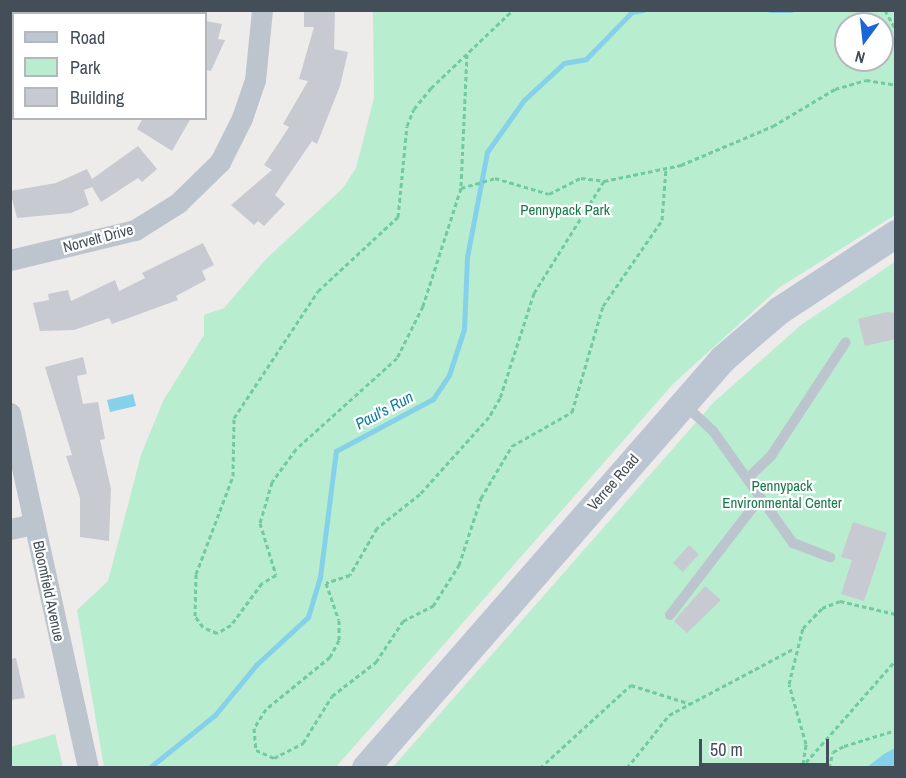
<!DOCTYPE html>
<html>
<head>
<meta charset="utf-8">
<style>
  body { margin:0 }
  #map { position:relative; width:906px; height:778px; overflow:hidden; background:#eeebeb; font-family:"Archivo Narrow",sans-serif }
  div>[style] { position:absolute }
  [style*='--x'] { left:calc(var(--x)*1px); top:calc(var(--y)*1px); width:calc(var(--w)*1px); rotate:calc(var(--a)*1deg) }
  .green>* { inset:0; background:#b8edcf }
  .water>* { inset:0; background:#86d1ea }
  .stream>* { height:5px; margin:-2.5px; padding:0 2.5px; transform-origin:2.5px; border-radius:2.5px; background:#86d1ea }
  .building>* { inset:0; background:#c8cad1 }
  .path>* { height:3px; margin-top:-1.5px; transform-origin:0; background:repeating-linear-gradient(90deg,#71caa2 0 4.5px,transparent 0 7.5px) }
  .service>* { height:10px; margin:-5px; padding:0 5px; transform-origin:5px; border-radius:5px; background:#bcc5ce }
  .minor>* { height:21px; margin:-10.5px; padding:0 10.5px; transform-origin:10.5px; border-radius:10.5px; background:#bcc5ce }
  .secondary>* { height:28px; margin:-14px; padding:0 14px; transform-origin:14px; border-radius:14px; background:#bcc6d2 }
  span { translate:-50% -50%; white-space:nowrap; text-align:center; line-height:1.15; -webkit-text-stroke:4.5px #fff; paint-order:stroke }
  .park-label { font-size:15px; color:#17784b }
  .street-label { font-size:15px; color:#444e58 }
  .water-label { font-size:16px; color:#0d7da2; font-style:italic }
  .frame { position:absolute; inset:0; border:12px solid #444e58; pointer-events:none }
  .legend { position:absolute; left:12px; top:12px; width:195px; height:108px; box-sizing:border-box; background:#fff; border:2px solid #b4b8bc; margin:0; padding:8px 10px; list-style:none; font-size:18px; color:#444e58 }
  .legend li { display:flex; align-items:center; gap:12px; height:30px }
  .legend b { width:30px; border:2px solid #b4b8bc }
  .north { position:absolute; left:834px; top:12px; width:60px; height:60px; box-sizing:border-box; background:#fff; border:2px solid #b4b8bc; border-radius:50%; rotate:195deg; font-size:16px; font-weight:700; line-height:24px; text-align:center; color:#444e58 }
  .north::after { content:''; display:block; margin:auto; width:21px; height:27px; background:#1a66d9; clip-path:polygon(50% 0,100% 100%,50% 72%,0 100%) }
  .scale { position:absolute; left:699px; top:739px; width:130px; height:27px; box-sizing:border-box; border:3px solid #444e58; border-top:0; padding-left:8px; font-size:18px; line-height:21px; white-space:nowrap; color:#444e58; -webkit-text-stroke:4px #fff; paint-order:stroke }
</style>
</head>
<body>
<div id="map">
  <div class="green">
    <div style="clip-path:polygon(evenodd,373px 11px,895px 11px,895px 215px,780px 287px,673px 384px,336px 767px,104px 767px,77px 610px,108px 581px,141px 455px,163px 401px,204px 335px,204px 315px,224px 308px,266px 259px,343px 188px,356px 168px,374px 98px,373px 11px,846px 24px,882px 24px,882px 60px,846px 60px,846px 24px)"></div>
    <div style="clip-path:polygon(895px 262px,895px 767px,392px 768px,714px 402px,801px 325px)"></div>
    <div style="clip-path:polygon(55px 734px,63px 767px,11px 767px,11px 747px)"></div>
  </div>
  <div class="water">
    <div style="clip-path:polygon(133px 394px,136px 406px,110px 412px,107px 400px)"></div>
    <div style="clip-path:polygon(895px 748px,895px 767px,867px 767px,884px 754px)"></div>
  </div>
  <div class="stream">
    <div style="--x:770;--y:10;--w:21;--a:0"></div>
    <div style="--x:149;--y:768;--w:85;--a:-38.8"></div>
    <div style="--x:215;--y:715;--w:65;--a:-50.6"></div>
    <div style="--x:256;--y:665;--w:71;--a:-42.7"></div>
    <div style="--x:308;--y:617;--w:42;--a:-73.3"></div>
    <div style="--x:320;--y:577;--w:127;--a:-82.8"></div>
    <div style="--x:336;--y:451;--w:110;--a:-28.2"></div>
    <div style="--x:433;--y:399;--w:29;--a:-56"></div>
    <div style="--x:449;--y:375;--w:48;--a:-71.9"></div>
    <div style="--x:464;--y:329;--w:72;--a:-87.6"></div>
    <div style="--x:467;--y:257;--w:107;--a:-79.2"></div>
    <div style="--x:487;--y:152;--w:64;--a:-54.6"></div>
    <div style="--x:524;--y:100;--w:54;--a:-42.8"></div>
    <div style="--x:564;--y:63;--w:22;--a:-10"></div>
    <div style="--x:586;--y:59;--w:66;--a:-45.6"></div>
    <div style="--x:632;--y:12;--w:11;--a:-10"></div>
  </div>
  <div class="building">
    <div style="clip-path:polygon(304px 10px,335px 10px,334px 49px,348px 52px,340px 86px,317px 144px,312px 141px,275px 195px,285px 204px,264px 226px,258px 221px,254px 225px,231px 205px,272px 170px,264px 165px,289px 127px,283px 124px,308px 81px,299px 79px,314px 27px,304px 27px)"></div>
    <div style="clip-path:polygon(206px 21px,222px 24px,218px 39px,225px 40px,211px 71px,206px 70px)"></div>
    <div style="clip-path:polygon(143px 118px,191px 118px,172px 151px,137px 129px)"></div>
    <div style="clip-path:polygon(138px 146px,157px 169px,142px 182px,138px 178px,101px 202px,92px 187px,84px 190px,89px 205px,71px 213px,17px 218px,10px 191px,56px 183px,87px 169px,92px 179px)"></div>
    <div style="clip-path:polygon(203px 243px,214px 265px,202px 271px,206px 280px,176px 296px,178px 300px,112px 324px,109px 318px,74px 330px,40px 331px,33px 303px,49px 300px,48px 294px,68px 290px,71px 301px,115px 280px,119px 291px,145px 278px,142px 273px)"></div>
    <div style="clip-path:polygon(887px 312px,896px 313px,896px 339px,865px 346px,858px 319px)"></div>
    <div style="clip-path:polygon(83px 357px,87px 374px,77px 376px,83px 404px,98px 402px,105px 439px,100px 440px,111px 489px,109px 541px,80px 537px,80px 498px,66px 456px,72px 455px,45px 367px)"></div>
    <div style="clip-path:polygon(853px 522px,887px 533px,864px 601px,841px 594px,852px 560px,841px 557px)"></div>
    <div style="clip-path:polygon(689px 545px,699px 554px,683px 572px,673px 563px)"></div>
    <div style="clip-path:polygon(705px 586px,721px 600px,687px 633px,674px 621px)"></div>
    <div style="clip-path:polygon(16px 658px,25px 698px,10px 700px,10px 659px)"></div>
  </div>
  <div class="path">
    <div style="--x:885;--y:10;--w:23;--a:61"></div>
    <div style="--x:467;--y:54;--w:134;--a:92.6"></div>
    <div style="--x:461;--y:188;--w:124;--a:107.9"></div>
    <div style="--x:423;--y:306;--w:58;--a:116.6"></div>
    <div style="--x:397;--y:358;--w:136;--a:138"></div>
    <div style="--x:296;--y:449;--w:41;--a:126"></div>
    <div style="--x:272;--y:482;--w:43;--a:106.3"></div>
    <div style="--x:260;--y:523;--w:54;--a:72.9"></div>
    <div style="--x:276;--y:575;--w:16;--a:150"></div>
    <div style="--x:262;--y:583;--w:52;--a:126.4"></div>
    <div style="--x:231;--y:625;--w:16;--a:150"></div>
    <div style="--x:217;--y:633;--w:15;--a:-157"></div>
    <div style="--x:203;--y:627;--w:14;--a:-126"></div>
    <div style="--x:195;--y:616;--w:42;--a:-88.6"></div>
    <div style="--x:196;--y:574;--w:105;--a:-69.3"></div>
    <div style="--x:233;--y:476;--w:58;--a:-89"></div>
    <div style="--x:234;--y:418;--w:152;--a:-56.5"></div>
    <div style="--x:318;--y:291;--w:109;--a:-42.8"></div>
    <div style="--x:398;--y:217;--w:91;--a:-84.4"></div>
    <div style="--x:407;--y:126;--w:18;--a:-68"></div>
    <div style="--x:414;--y:109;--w:27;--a:-51"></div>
    <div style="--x:431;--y:88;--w:113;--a:-43.6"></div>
    <div style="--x:604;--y:181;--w:132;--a:122"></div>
    <div style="--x:534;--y:293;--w:110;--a:107.9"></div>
    <div style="--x:500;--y:398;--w:22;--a:120"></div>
    <div style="--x:489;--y:417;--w:103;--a:131.9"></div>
    <div style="--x:420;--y:494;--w:55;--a:141.7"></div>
    <div style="--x:377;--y:528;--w:54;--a:119.9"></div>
    <div style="--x:350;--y:575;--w:25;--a:162"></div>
    <div style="--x:326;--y:583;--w:39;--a:71"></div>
    <div style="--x:339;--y:620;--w:20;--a:90"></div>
    <div style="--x:339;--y:640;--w:19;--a:118"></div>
    <div style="--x:330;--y:657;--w:82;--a:140.9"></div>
    <div style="--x:266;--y:709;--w:22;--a:122"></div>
    <div style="--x:254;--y:728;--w:22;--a:85"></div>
    <div style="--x:256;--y:750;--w:20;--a:24"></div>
    <div style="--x:274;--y:758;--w:33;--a:-27"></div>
    <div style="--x:303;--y:743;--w:55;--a:-58.3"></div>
    <div style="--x:332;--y:696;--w:56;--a:-37.7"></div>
    <div style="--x:376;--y:662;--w:49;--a:-56.6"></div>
    <div style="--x:403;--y:621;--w:34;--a:-27"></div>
    <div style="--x:433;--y:606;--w:49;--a:-57.6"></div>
    <div style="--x:459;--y:565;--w:71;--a:-71.8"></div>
    <div style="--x:481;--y:498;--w:61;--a:-59.2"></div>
    <div style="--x:512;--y:446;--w:69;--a:-29.5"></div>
    <div style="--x:572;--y:412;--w:110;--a:-73.7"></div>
    <div style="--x:603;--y:306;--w:104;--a:-55.5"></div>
    <div style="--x:662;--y:220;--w:52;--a:-85.6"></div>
    <div style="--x:461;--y:188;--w:35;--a:-16"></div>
    <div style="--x:495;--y:178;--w:56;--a:16.5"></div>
    <div style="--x:549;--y:194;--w:36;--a:-27"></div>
    <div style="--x:581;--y:178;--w:23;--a:7"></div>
    <div style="--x:604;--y:181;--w:79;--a:-11.7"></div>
    <div style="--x:681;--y:165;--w:100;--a:-23"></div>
    <div style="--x:773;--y:126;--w:72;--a:-30.8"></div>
    <div style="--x:835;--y:89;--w:32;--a:-16"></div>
    <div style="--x:866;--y:80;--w:30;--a:9"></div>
    <div style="--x:803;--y:764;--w:20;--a:-81"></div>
    <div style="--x:806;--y:744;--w:62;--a:-105.8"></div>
    <div style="--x:789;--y:684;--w:58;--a:-76"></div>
    <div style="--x:803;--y:628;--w:28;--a:-46"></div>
    <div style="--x:822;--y:608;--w:19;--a:-21"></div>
    <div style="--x:840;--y:601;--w:57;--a:13.1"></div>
    <div style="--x:540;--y:768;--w:123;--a:-42.4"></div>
    <div style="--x:631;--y:685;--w:63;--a:17.6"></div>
    <div style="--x:627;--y:768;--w:68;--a:-51.6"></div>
    <div style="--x:669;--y:715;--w:140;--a:-28"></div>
    <div style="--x:801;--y:768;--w:144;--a:-48.7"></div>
    <div style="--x:829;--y:768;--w:16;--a:-76"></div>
    <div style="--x:833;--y:752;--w:13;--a:-29"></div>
    <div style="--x:844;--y:746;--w:54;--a:-17.1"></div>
  </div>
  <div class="service">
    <div style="--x:685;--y:405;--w:38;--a:43"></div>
    <div style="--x:713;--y:431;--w:138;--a:54.5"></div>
    <div style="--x:793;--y:543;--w:40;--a:21"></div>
    <div style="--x:747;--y:479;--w:33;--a:-44"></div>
    <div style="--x:771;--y:456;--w:136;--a:-56.7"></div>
    <div style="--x:670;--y:615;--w:148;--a:-52.4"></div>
  </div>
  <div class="minor">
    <div style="--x:10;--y:260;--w:129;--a:-13.5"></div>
    <div style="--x:135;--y:230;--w:51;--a:-32.1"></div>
    <div style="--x:178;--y:203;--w:59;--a:-44.3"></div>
    <div style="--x:220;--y:162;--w:49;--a:-63.4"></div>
    <div style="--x:242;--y:118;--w:40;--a:-71.1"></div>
    <div style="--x:255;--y:80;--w:70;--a:-84.3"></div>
    <div style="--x:10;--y:413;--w:363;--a:77.6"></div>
    <div style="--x:10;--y:529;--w:25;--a:-12"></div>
  </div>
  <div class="secondary">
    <div style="--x:366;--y:768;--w:543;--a:-48.88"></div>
    <div style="--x:723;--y:359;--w:74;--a:-40.6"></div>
    <div style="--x:779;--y:311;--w:140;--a:-33.3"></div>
  </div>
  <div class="park-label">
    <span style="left:565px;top:210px">Pennypack Park</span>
    <span style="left:782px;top:494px">Pennypack<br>Environmental Center</span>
  </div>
  <div class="street-label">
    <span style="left:98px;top:238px;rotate:-15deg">Norvelt Drive</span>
    <span style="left:613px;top:482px;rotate:-49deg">Verree Road</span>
    <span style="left:49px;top:591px;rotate:78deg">Bloomfield Avenue</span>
  </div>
  <div class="water-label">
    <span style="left:384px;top:410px;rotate:-28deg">Paul's Run</span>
  </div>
  <div class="frame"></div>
  <ul class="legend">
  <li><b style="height:8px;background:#bcc6d2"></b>Road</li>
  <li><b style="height:16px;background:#b8edcf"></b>Park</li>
  <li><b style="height:16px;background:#c8cad1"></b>Building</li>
  </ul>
  <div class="north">N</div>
  <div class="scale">50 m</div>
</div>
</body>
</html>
